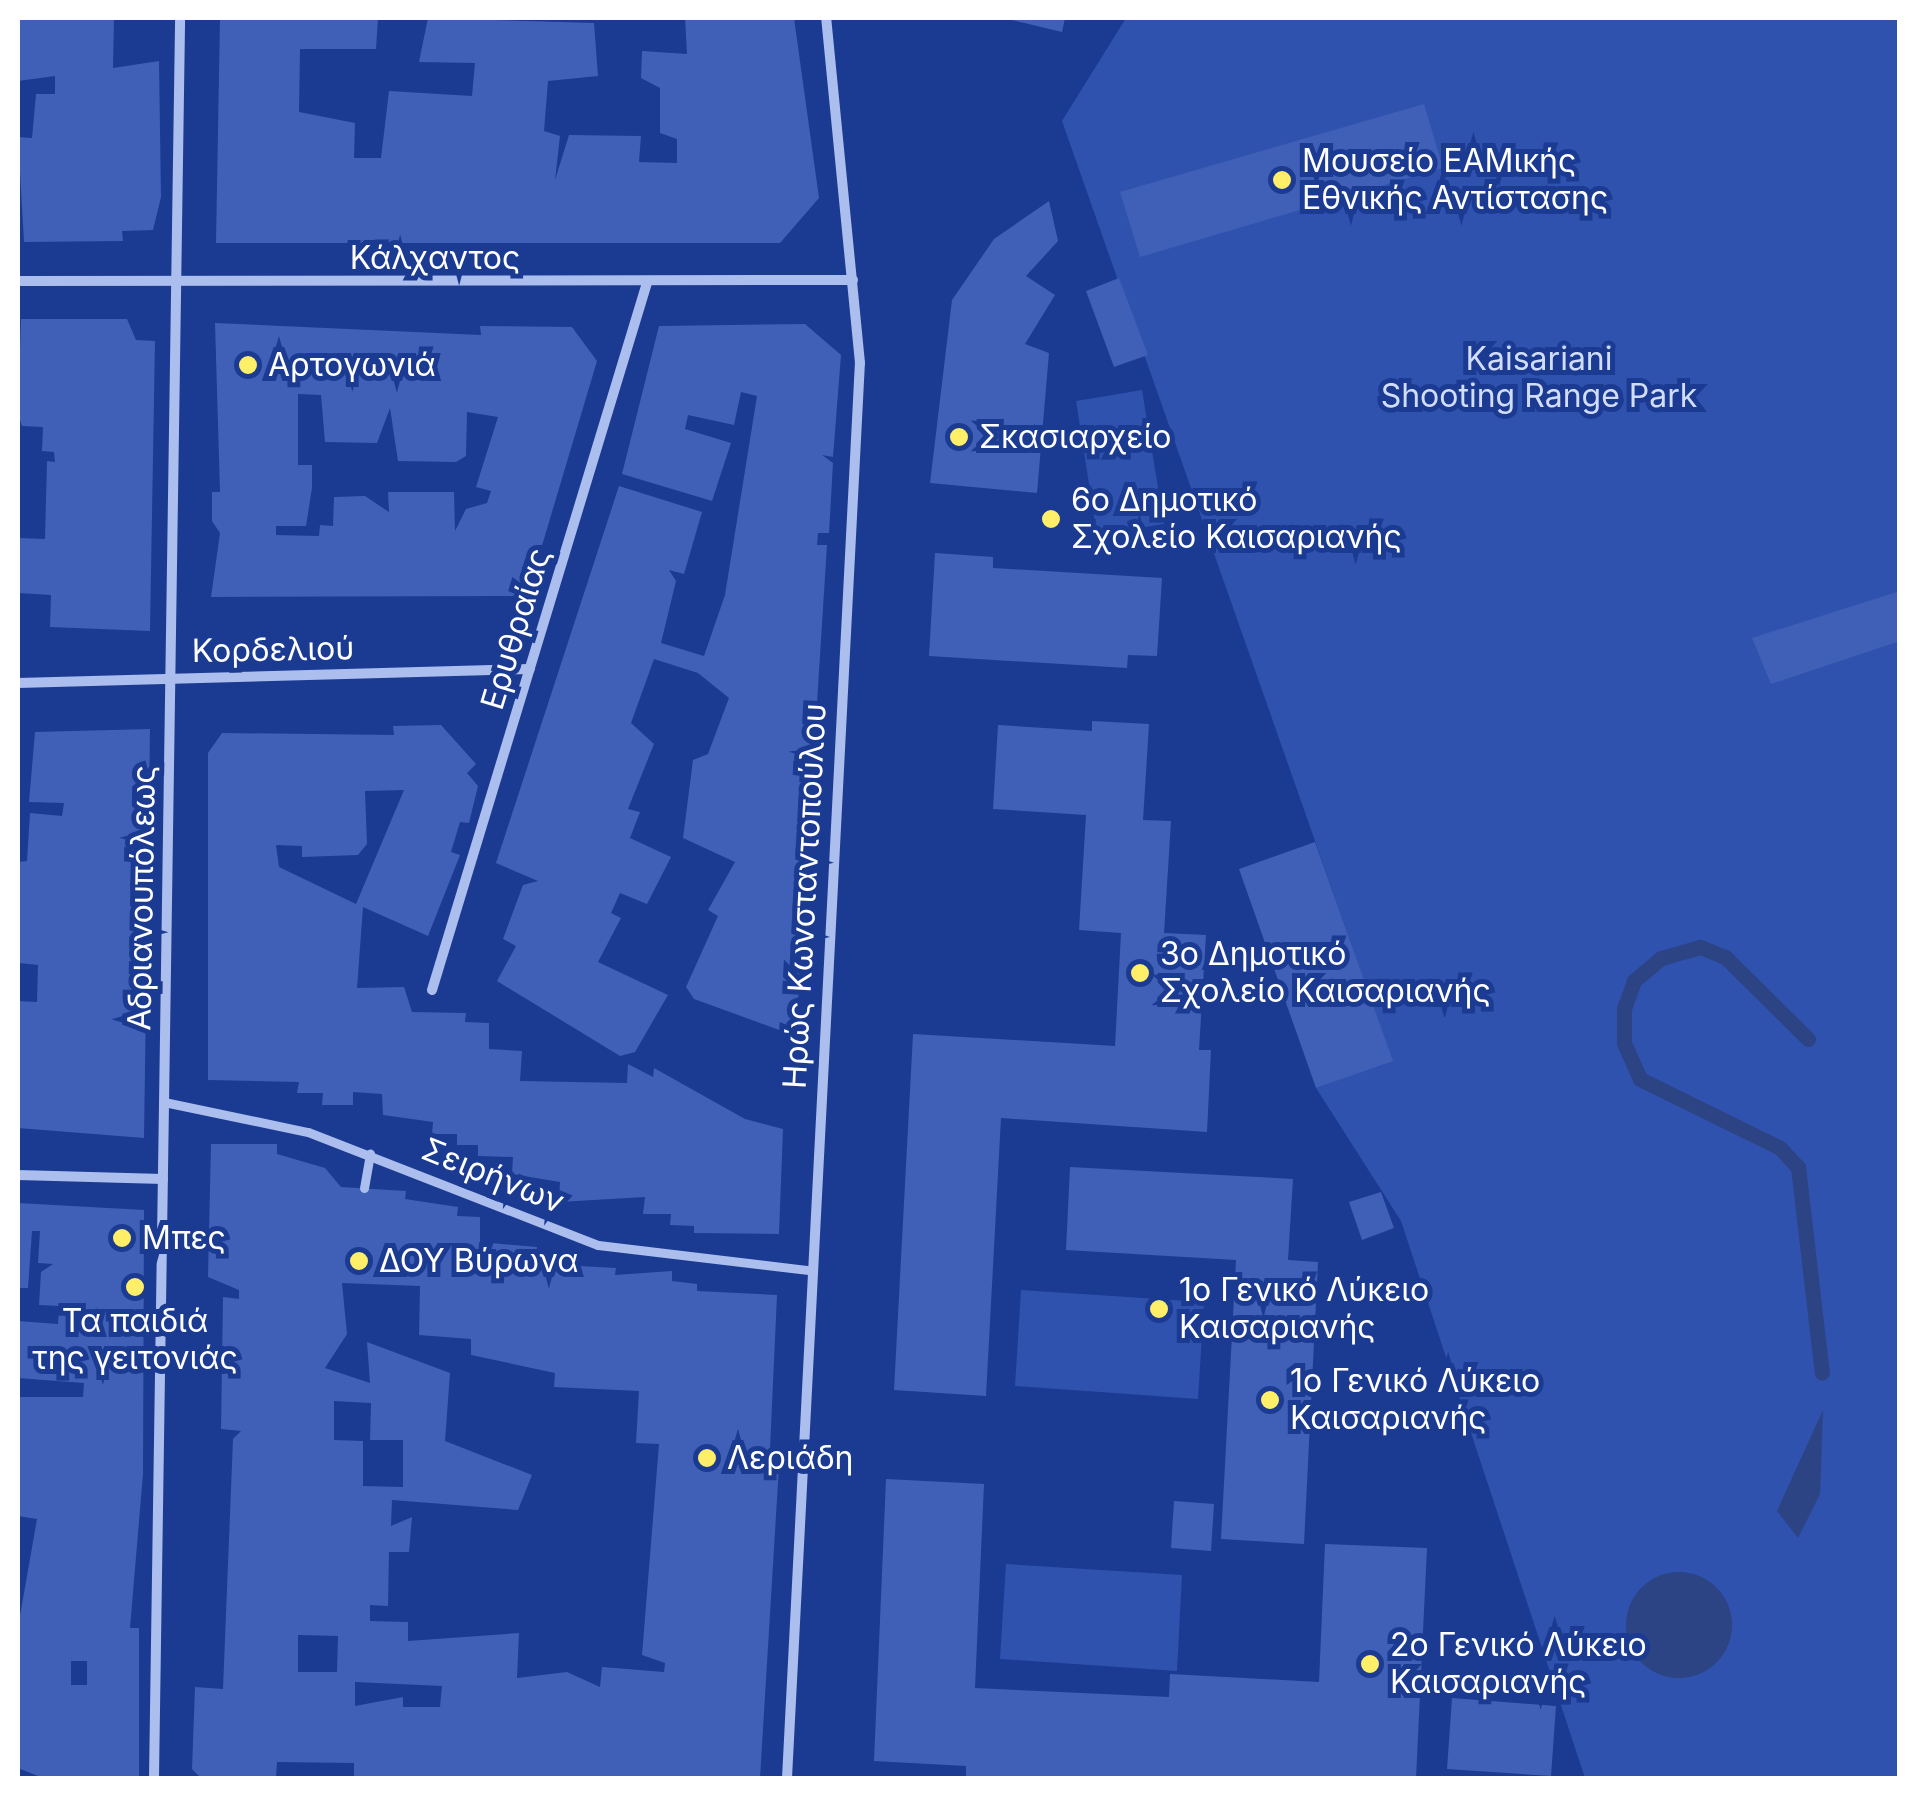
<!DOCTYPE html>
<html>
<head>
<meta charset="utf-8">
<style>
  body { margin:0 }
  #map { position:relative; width:1917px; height:1796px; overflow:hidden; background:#1b3a91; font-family:Inter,sans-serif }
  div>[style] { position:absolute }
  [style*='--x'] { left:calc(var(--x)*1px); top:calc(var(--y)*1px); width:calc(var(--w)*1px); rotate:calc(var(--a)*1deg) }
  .green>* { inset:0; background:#2f52af }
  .water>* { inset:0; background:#2c4384 }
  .round { border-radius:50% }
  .stream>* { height:15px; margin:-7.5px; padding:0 7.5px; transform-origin:7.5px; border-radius:7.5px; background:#2c4384 }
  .building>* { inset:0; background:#4060b7 }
  .pedestrian>* { height:9px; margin:-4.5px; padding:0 4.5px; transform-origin:4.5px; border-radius:4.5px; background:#abbeee }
  .minor>* { height:10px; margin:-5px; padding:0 5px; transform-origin:5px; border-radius:5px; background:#abbeee }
  .dots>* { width:28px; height:28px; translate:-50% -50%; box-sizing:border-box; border:5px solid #1b3a91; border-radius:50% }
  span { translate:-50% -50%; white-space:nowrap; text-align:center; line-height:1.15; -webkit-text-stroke:10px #1b3a91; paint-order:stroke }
  .poi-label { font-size:32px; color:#fff }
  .left { translate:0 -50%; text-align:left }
  .street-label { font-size:32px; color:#fff }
  .park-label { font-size:32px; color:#d1ddfa }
  .frame { position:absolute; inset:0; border:20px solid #fff; pointer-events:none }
</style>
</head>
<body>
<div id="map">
  <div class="green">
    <div style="clip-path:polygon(1126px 18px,1899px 18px,1899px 1778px,1585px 1778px,1401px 1221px,1316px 1088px,1392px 1060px,1062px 121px)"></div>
    <div style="clip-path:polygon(1142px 390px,1164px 524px,1097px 535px,1076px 401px)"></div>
    <div style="clip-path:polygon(1021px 1290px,1204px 1302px,1198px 1399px,1015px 1386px)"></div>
    <div style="clip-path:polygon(1006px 1564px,1182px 1575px,1177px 1671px,1000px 1659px)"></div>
  </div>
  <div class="water">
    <div style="clip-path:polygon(1823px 1410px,1820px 1494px,1798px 1538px,1777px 1511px)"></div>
    <div class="round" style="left:1626px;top:1572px;width:106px;height:106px"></div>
  </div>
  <div class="stream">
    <div style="--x:1808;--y:1039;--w:117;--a:-135.3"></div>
    <div style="--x:1725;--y:957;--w:27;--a:-158"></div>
    <div style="--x:1700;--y:947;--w:41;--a:164.2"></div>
    <div style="--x:1661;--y:958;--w:35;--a:140"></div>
    <div style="--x:1634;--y:981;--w:29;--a:110"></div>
    <div style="--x:1624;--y:1008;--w:35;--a:90"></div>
    <div style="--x:1624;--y:1043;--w:39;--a:66"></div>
    <div style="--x:1640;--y:1079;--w:156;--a:26.2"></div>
    <div style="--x:1780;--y:1148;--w:26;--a:47"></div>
    <div style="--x:1798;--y:1167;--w:207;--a:83.4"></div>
  </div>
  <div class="building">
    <div style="clip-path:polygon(18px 18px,114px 18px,113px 68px,159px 61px,161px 197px,153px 230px,122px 231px,123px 241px,24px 242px,18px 137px,32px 138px,36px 94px,55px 94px,55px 76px,18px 81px)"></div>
    <div style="clip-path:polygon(220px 18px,378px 18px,376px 49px,300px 49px,299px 112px,355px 123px,354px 158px,381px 158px,389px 91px,472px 96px,475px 63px,419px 62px,428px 18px,594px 23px,598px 76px,548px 81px,544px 131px,560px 136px,555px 180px,569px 135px,641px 136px,639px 162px,677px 163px,677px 139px,660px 133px,660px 88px,641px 78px,642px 51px,687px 54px,685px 18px,794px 18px,819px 198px,780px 243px,216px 243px)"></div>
    <div style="clip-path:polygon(1004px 18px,1065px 18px,1062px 32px)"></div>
    <div style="clip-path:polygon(1424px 104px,1443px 168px,1140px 257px,1120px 192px)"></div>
    <div style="clip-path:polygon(1049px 201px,1058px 241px,1026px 276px,1055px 295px,1025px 344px,1049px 353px,1037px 493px,930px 483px,952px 300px,994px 239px)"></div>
    <div style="clip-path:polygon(1119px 278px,1148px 355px,1114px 367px,1086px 291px)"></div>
    <div style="clip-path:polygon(21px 319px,127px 319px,136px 340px,155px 341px,150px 631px,50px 627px,51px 595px,18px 593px,18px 538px,45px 539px,47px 461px,55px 462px,54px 452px,42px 451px,43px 427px,22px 426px,18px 415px)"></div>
    <div style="clip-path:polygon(evenodd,215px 323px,481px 335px,480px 326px,572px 327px,597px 361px,527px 596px,211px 597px,220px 533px,212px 521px,212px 492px,220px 492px,215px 323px,298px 394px,321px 395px,325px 442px,377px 443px,390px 408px,398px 461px,456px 462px,466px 456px,467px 412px,498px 417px,476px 487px,491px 491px,487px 503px,466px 509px,455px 531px,454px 492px,388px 492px,389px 512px,365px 496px,334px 497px,333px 526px,320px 525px,319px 536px,276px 535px,276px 526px,306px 526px,312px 488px,312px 465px,298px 465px,298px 394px)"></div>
    <div style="clip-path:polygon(805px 324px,841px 355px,833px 457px,822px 455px,833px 463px,829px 533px,818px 533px,817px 545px,827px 545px,796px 1036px,694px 999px,686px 987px,718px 916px,708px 910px,735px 862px,683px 838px,693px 760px,708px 754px,729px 698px,698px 673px,654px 659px,631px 723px,654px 744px,628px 809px,640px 812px,630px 838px,671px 857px,647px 904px,620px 893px,611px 913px,621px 918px,598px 962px,668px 995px,635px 1052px,620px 1056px,497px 981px,516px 946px,503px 939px,523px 885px,538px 881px,496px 863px,619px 486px,702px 512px,684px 574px,669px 570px,676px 581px,661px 643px,704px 656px,725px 595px,757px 396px,741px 392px,734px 425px,688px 415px,685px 429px,731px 443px,712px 501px,622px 474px,659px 326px)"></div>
    <div style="clip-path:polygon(935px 553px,993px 557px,993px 568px,1162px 578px,1157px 656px,1128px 655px,1127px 668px,929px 656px)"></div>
    <div style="clip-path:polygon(1900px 591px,1900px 641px,1771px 684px,1752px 638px)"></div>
    <div style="clip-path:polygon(1092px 721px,1149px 724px,1143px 820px,1171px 821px,1164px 933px,1206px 935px,1199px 1050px,1211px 1050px,1207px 1132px,1001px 1118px,986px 1396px,894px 1390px,913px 1034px,1115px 1046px,1121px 933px,1079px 930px,1086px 815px,993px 809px,998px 725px,1092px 731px)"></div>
    <div style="clip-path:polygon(evenodd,441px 725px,476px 764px,467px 773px,478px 786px,469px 823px,460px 822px,451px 852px,460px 855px,428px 936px,363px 907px,357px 988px,404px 987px,412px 1012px,466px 1013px,465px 1022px,489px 1023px,489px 1049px,522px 1051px,520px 1081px,627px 1083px,628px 1064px,653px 1077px,654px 1068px,745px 1119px,783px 1129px,779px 1234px,694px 1233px,694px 1226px,670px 1225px,671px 1214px,643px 1214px,645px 1197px,559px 1202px,560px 1182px,512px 1174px,513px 1157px,478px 1156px,478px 1145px,457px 1145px,457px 1134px,432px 1134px,433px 1122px,383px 1115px,382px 1094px,353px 1092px,353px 1105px,322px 1105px,323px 1093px,297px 1093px,299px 1082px,208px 1080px,208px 753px,222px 733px,394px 735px,393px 726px,441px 725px,404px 790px,356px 904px,279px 867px,276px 845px,302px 846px,302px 857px,358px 855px,367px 844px,365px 791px,404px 790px)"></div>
    <div style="clip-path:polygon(150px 729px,144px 1138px,18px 1128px,18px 1001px,37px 1002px,38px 965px,19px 963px,18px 862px,27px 861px,30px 813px,62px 816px,64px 803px,29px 802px,35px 732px)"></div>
    <div style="clip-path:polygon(1315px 842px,1393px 1061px,1316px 1088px,1239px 869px)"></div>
    <div style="clip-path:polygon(evenodd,211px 1144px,277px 1144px,277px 1154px,325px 1168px,341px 1187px,406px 1191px,405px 1199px,458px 1207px,457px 1216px,480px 1217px,480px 1242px,537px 1247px,536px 1255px,562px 1256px,561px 1265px,616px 1268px,615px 1275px,672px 1271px,672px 1281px,697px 1284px,697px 1291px,777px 1295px,770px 1449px,780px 1450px,760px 1778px,354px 1778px,354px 1763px,277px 1762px,276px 1778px,201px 1778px,192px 1769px,195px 1687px,223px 1689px,233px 1439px,241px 1431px,221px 1429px,223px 1297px,239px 1299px,239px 1290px,208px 1277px,211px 1144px,342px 1283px,420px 1286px,419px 1335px,471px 1339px,471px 1355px,555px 1373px,554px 1387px,639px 1391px,636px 1443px,659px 1444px,642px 1655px,665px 1663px,664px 1672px,602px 1667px,600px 1687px,567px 1672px,517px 1678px,519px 1633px,408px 1641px,408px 1622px,370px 1621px,370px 1605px,388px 1606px,389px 1552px,409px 1552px,412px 1517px,391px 1526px,392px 1500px,518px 1510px,532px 1475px,445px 1441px,450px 1373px,367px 1342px,370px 1383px,325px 1368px,347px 1334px,342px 1283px,211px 1144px,334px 1401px,371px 1403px,370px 1440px,403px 1440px,403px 1487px,363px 1486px,363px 1441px,334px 1440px,334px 1401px,211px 1144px,298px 1635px,338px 1636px,337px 1672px,298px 1672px,298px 1635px,211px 1144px,355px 1682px,442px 1686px,440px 1707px,403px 1707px,403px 1697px,355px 1706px,355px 1682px)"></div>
    <div style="clip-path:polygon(1070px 1167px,1293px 1179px,1288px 1260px,1318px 1262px,1304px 1544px,1221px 1539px,1236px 1260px,1066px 1250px)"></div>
    <div style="clip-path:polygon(1381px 1192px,1394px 1228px,1362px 1240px,1349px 1202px)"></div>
    <div style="clip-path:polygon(evenodd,18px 1203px,144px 1210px,143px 1474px,130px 1628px,139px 1628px,139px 1778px,43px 1778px,18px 1768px,18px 1627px,37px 1519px,18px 1516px,18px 1397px,83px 1397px,84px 1383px,18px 1378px,18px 1321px,58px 1324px,59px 1306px,39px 1305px,41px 1272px,53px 1264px,38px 1263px,40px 1231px,32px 1231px,28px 1288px,18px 1288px,18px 1203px,71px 1661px,87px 1661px,87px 1685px,71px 1685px,71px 1661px)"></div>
    <div style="clip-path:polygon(886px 1479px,984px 1484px,975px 1688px,1169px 1697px,1170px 1674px,1319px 1682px,1325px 1544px,1427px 1548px,1416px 1778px,1009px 1778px,966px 1776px,966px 1766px,874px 1761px)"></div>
    <div style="clip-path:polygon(1174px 1501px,1214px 1504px,1211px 1551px,1171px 1548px)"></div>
    <div style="clip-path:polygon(1452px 1698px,1556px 1706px,1551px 1776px,1447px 1769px)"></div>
  </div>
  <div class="pedestrian">
    <div style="--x:164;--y:1102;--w:147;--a:11.8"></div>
    <div style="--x:308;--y:1132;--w:311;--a:21.3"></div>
    <div style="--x:598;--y:1245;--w:212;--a:6.8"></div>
    <div style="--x:364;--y:1188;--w:35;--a:-80"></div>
  </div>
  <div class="minor">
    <div style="--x:18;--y:281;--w:835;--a:-0.07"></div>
    <div style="--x:18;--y:683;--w:512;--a:-1.57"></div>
    <div style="--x:432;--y:990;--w:739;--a:-73.09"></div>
    <div style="--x:18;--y:1175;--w:145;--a:1.6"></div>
    <div style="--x:154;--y:1778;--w:1760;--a:-89.15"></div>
    <div style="--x:787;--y:1778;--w:1417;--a:-87.05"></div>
    <div style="--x:860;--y:363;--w:347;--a:-95.6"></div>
  </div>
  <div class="dots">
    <div style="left:1282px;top:180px;background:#ffee68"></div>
    <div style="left:248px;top:365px;background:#ffee68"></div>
    <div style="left:959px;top:437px;background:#ffee68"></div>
    <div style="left:1051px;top:519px;background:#ffee68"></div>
    <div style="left:1140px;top:973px;background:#ffee68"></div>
    <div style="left:122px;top:1238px;background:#ffee68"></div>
    <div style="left:359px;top:1261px;background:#ffee68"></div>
    <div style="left:135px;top:1287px;background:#ffee68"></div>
    <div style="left:1159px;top:1309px;background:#ffee68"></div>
    <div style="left:1270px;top:1400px;background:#ffee68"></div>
    <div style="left:707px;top:1458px;background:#ffee68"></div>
    <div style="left:1370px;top:1664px;background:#ffee68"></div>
  </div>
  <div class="poi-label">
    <span class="left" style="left:1302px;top:180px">Μουσείο ΕΑΜικής<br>Εθνικής Αντίστασης</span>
    <span class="left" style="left:268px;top:365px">Αρτογωνιά</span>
    <span class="left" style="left:979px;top:437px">Σκασιαρχείο</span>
    <span class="left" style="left:1071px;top:519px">6ο Δημοτικό<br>Σχολείο Καισαριανής</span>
    <span class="left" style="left:1160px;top:973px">3ο Δημοτικό<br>Σχολείο Καισαριανής</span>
    <span class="left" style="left:142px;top:1238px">Μπες</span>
    <span class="left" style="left:379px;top:1261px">ΔΟΥ Βύρωνα</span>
    <span class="left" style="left:1179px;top:1309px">1ο Γενικό Λύκειο<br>Καισαριανής</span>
    <span style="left:135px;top:1340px">Τα παιδιά<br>της γειτονιάς</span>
    <span class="left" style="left:1290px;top:1400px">1o Γενικό Λύκειο<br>Καισαριανής</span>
    <span class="left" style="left:727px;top:1458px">Λεριάδη</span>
    <span class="left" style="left:1390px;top:1664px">2o Γενικό Λύκειο<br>Καισαριανής</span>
  </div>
  <div class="street-label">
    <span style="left:435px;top:258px">Κάλχαντος</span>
    <span style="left:516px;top:629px;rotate:-73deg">Ερυθραίας</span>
    <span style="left:273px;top:650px;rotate:-1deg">Κορδελιού</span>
    <span style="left:805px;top:896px;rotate:-87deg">Ηρώς Κωνσταντοπούλου</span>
    <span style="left:142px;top:898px;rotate:-89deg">Αδριανουπόλεως</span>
    <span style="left:493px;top:1176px;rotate:22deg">Σειρήνων</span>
  </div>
  <div class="park-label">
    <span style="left:1539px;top:378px">Kaisariani<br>Shooting Range Park</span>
  </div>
  <div class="frame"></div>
</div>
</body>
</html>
